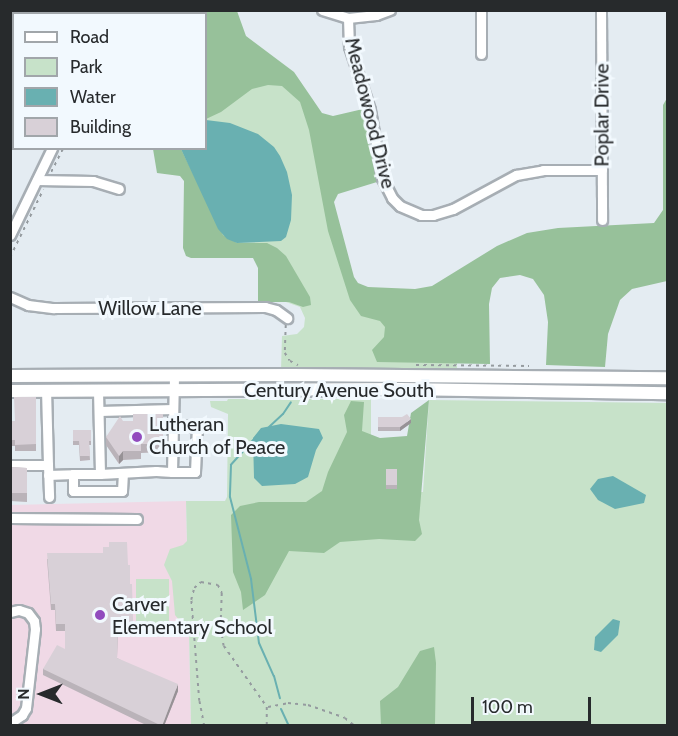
<!DOCTYPE html>
<html>
<head>
<meta charset="utf-8">
<style>
  body { margin:0 }
  #map { position:relative; width:678px; height:736px; overflow:hidden; background:#e4ecf2; font-family:Cabin,sans-serif }
  div>[style] { position:absolute }
  [style*='--x'] { left:calc(var(--x)*1px); top:calc(var(--y)*1px); width:calc(var(--w)*1px); rotate:calc(var(--a)*1deg) }
  .education>* { inset:0; background:#f0d9e6 }
  .green>* { inset:0; background:#c7e2c9 }
  .forest>* { inset:0; background:#97c19a }
  .water>* { inset:0; background:#69b0b1 }
  .stream>* { height:2px; margin:-1px; padding:0 1px; transform-origin:1px; border-radius:1px; background:#69b0b1 }
  .path>* { height:1.5px; margin-top:-0.75px; transform-origin:0; background:repeating-linear-gradient(90deg,#959b9f 0 3px,transparent 0 7.5px) }
  .roads { filter:drop-shadow(2px 0 #a7aeb4) drop-shadow(-2px 0 #a7aeb4) drop-shadow(0 2px #a7aeb4) drop-shadow(0 -2px #a7aeb4) }
  .minor>* { height:9px; margin:-4.5px; padding:0 4.5px; transform-origin:4.5px; border-radius:4.5px; background:#fff }
  .major>* { height:12px; margin:-6px; padding:0 6px; transform-origin:6px; border-radius:6px; background:#fff }
  .wall>* { inset:0; background:#bab3b9 }
  .shaded-wall>* { inset:0; background:#979296 }
  .building>* { inset:0; background:#d8d0d7 }
  .dots>* { width:16px; height:16px; translate:-50% -50%; box-sizing:border-box; border:3px solid #f2f9fe; border-radius:50% }
  span { translate:-50% -50%; white-space:nowrap; text-align:center; line-height:1.15; -webkit-text-stroke:6px #f2f9fe; paint-order:stroke }
  .street-label { font-size:20px; color:#272a2c }
  .poi-label { font-size:20px; color:#272a2c }
  .left { translate:0 -50%; text-align:left }
  .frame { position:absolute; inset:0; border:12px solid #272a2c; pointer-events:none }
  .legend { position:absolute; left:12px; top:12px; width:195px; height:138px; box-sizing:border-box; background:#f2f9fe; border:2px solid #a1a6aa; margin:0; padding:8px 10px; list-style:none; font-size:18px; color:#272a2c }
  .legend li { display:flex; align-items:center; gap:12px; height:30px }
  .legend b { width:30px; border:2px solid #a1a6aa }
  .north { position:absolute; left:12px; top:664px; width:60px; height:60px; -webkit-text-stroke:4px #f2f9fe; paint-order:stroke; rotate:270deg; font-size:16px; font-weight:700; line-height:24px; text-align:center; color:#272a2c }
  .north::after { content:''; display:block; margin:auto; width:21px; height:27px; background:#272a2c; clip-path:polygon(50% 0,100% 100%,50% 72%,0 100%) }
  .scale { position:absolute; left:471px; top:697px; width:120px; height:27px; box-sizing:border-box; border:3px solid #272a2c; border-top:0; padding-left:8px; font-size:18px; line-height:21px; white-space:nowrap; color:#272a2c; -webkit-text-stroke:4px #f2f9fe; paint-order:stroke }
</style>
</head>
<body>
<div id="map">
  <div class="education">
    <div style="clip-path:polygon(186px 501px,191px 725px,11px 725px,10px 505px)"></div>
  </div>
  <div class="green">
    <div style="clip-path:polygon(206px 32px,296px 78px,320px 124px,367px 123px,377px 181px,330px 194px,357px 294px,457px 295px,457px 369px,281px 370px,282px 336px,297px 334px,304px 327px,305px 318px,300px 307px,286px 302px,260px 253px,188px 253px,188px 173px,157px 149px,206px 148px)"></div>
    <div style="clip-path:polygon(228px 399px,371px 399px,371px 492px,423px 492px,429px 400px,667px 403px,667px 725px,191px 725px,189px 632px,175px 615px,172px 581px,164px 565px,170px 549px,183px 545px,187px 541px,186px 501px,225px 501px,227px 497px,228px 414px,211px 407px,210px 401px,227px 401px)"></div>
    <div style="clip-path:polygon(136px 579px,169px 579px,169px 633px,136px 632px)"></div>
  </div>
  <div class="forest">
    <div style="clip-path:polygon(155px 11px,237px 11px,246px 36px,294px 72px,322px 113px,333px 116px,363px 109px,377px 182px,338px 194px,334px 202px,354px 277px,358px 283px,368px 287px,415px 289px,432px 286px,497px 246px,527px 233px,558px 228px,654px 223px,663px 210px,663px 105px,667px 98px,667px 281px,632px 289px,620px 300px,608px 334px,605px 367px,546px 365px,548px 322px,544px 295px,533px 279px,520px 275px,500px 278px,492px 288px,489px 304px,490px 364px,377px 362px,372px 350px,384px 337px,385px 327px,380px 321px,361px 316px,350px 300px,328px 231px,309px 130px,300px 102px,282px 86px,268px 85px,252px 89px,221px 112px,206px 119px,206px 14px,158px 13px)"></div>
    <div style="clip-path:polygon(153px 149px,181px 149px,223px 235px,237px 243px,267px 243px,277px 248px,286px 256px,310px 297px,311px 305px,303px 307px,289px 302px,258px 302px,258px 268px,253px 258px,191px 258px,186px 256px,183px 248px,184px 181px,180px 176px,157px 173px)"></div>
    <div style="clip-path:polygon(429px 400px,419px 520px,422px 534px,415px 541px,379px 539px,340px 542px,324px 553px,289px 551px,265px 595px,243px 610px,241px 592px,233px 572px,231px 515px,240px 506px,259px 502px,306px 502px,322px 491px,328px 472px,347px 432px,344px 415px,351px 401px,364px 402px,362px 431px,380px 438px,407px 436px,411px 413px)"></div>
    <div style="clip-path:polygon(434px 647px,436px 663px,435px 725px,381px 725px,380px 701px,398px 687px,420px 651px)"></div>
  </div>
  <div class="water">
    <div style="clip-path:polygon(206px 120px,230px 123px,258px 134px,274px 147px,280px 156px,287px 172px,292px 195px,291px 220px,286px 237px,281px 241px,237px 243px,227px 239px,218px 229px,181px 149px,206px 148px)"></div>
    <div style="clip-path:polygon(281px 424px,319px 429px,323px 438px,316px 450px,308px 477px,295px 484px,262px 486px,254px 478px,253px 438px,261px 428px)"></div>
    <div style="clip-path:polygon(613px 476px,646px 495px,644px 503px,615px 509px,598px 500px,590px 489px,598px 479px)"></div>
    <div style="clip-path:polygon(613px 619px,620px 621px,618px 635px,601px 652px,594px 650px,595px 637px)"></div>
  </div>
  <div class="stream">
    <div style="--x:269;--y:427;--w:19;--a:-43"></div>
    <div style="--x:283;--y:414;--w:14;--a:-56"></div>
    <div style="--x:255;--y:438;--w:36;--a:132"></div>
    <div style="--x:231;--y:465;--w:32;--a:92"></div>
    <div style="--x:230;--y:497;--w:85;--a:75.6"></div>
    <div style="--x:251;--y:579;--w:64;--a:82.9"></div>
    <div style="--x:259;--y:643;--w:36;--a:66"></div>
    <div style="--x:274;--y:676;--w:23;--a:75"></div>
    <div style="--x:281;--y:709;--w:19;--a:65"></div>
  </div>
  <div class="path">
    <div style="--x:139;--y:14;--w:4;--a:-63"></div>
    <div style="--x:51;--y:172;--w:27;--a:-63"></div>
    <div style="--x:10;--y:257;--w:75;--a:-63.8"></div>
    <div style="--x:286;--y:325;--w:28;--a:92"></div>
    <div style="--x:285;--y:353;--w:9;--a:58"></div>
    <div style="--x:290;--y:361;--w:9;--a:27"></div>
    <div style="--x:416;--y:365;--w:113;--a:0.5"></div>
    <div style="--x:268;--y:707;--w:20;--a:-11"></div>
    <div style="--x:288;--y:703;--w:20;--a:6"></div>
    <div style="--x:308;--y:705;--w:39;--a:19"></div>
    <div style="--x:345;--y:718;--w:13;--a:39"></div>
    <div style="--x:204;--y:726;--w:25;--a:-101"></div>
    <div style="--x:199;--y:701;--w:101;--a:-94.5"></div>
    <div style="--x:191;--y:600;--w:12;--a:-76"></div>
    <div style="--x:194;--y:588;--w:9;--a:-41"></div>
    <div style="--x:201;--y:582;--w:17;--a:10"></div>
    <div style="--x:218;--y:585;--w:9;--a:63"></div>
    <div style="--x:222;--y:593;--w:35;--a:92"></div>
    <div style="--x:221;--y:628;--w:18;--a:81"></div>
    <div style="--x:224;--y:646;--w:75;--a:54.8"></div>
    <div style="--x:267;--y:707;--w:19;--a:90"></div>
  </div>
  <div class="roads">
    <div class="minor">
      <div style="--x:78;--y:10;--w:5;--a:53"></div>
      <div style="--x:322;--y:10;--w:27;--a:17"></div>
      <div style="--x:348;--y:18;--w:28;--a:-6"></div>
      <div style="--x:376;--y:15;--w:15;--a:-20"></div>
      <div style="--x:481;--y:10;--w:44;--a:90"></div>
      <div style="--x:601;--y:10;--w:210;--a:89.7"></div>
      <div style="--x:126;--y:14;--w:4;--a:-63"></div>
      <div style="--x:348;--y:18;--w:28;--a:88"></div>
      <div style="--x:349;--y:46;--w:67;--a:71.8"></div>
      <div style="--x:370;--y:110;--w:69;--a:80"></div>
      <div style="--x:382;--y:178;--w:22;--a:63"></div>
      <div style="--x:392;--y:198;--w:11;--a:45"></div>
      <div style="--x:400;--y:206;--w:23;--a:23"></div>
      <div style="--x:421;--y:215;--w:12;--a:0"></div>
      <div style="--x:433;--y:215;--w:21;--a:-17"></div>
      <div style="--x:453;--y:209;--w:72;--a:-28.4"></div>
      <div style="--x:516;--y:175;--w:27;--a:-10"></div>
      <div style="--x:543;--y:170;--w:59;--a:0"></div>
      <div style="--x:37;--y:180;--w:56;--a:1"></div>
      <div style="--x:93;--y:181;--w:27;--a:17"></div>
      <div style="--x:10;--y:235;--w:97;--a:-64.2"></div>
      <div style="--x:10;--y:297;--w:20;--a:24"></div>
      <div style="--x:28;--y:305;--w:26;--a:7"></div>
      <div style="--x:54;--y:308;--w:211;--a:-0.3"></div>
      <div style="--x:265;--y:307;--w:11;--a:15"></div>
      <div style="--x:276;--y:310;--w:14;--a:36"></div>
      <div style="--x:98;--y:391;--w:83;--a:88.6"></div>
      <div style="--x:100;--y:474;--w:56;--a:-3.1"></div>
      <div style="--x:156;--y:471;--w:16;--a:4"></div>
      <div style="--x:172;--y:472;--w:97;--a:-88.8"></div>
      <div style="--x:99;--y:411;--w:74;--a:-1.5"></div>
      <div style="--x:10;--y:465;--w:38;--a:0"></div>
      <div style="--x:48;--y:465;--w:74;--a:-91.5"></div>
      <div style="--x:48;--y:465;--w:32;--a:88"></div>
      <div style="--x:172;--y:472;--w:23;--a:0"></div>
      <div style="--x:195;--y:472;--w:45;--a:-87.5"></div>
      <div style="--x:197;--y:427;--w:24;--a:-173"></div>
      <div style="--x:100;--y:474;--w:27;--a:180"></div>
      <div style="--x:73;--y:474;--w:17;--a:90"></div>
      <div style="--x:73;--y:491;--w:49;--a:0"></div>
      <div style="--x:122;--y:491;--w:17;--a:-87"></div>
      <div style="--x:48;--y:475;--w:25;--a:-2"></div>
      <div style="--x:10;--y:518;--w:127;--a:0.5"></div>
      <div style="--x:10;--y:612;--w:9;--a:-13"></div>
      <div style="--x:19;--y:610;--w:9;--a:18"></div>
      <div style="--x:28;--y:613;--w:10;--a:53"></div>
      <div style="--x:34;--y:621;--w:8;--a:83"></div>
      <div style="--x:35;--y:629;--w:80;--a:96.5"></div>
      <div style="--x:26;--y:708;--w:8;--a:120"></div>
      <div style="--x:22;--y:715;--w:14;--a:146"></div>
    </div>
    <div class="major">
      <div style="--x:10;--y:376;--w:283;--a:-0.2"></div>
      <div style="--x:293;--y:375;--w:375;--a:0.5"></div>
      <div style="--x:10;--y:391;--w:390;--a:-0.3"></div>
      <div style="--x:400;--y:389;--w:268;--a:0.9"></div>
    </div>
  </div>
  <div class="wall">
    <div style="clip-path:polygon(36px 397px,36px 451px,15px 451px,15px 446px,10px 446px,10px 421px,15px 421px)"></div>
    <div style="clip-path:polygon(163px 414px,163px 452px,141px 453px,141px 459px,123px 460px,119px 464px,106px 445px,106px 437px,123px 421px,133px 421px)"></div>
    <div style="clip-path:polygon(378px 417px,411px 423px,400px 431px,378px 431px)"></div>
    <div style="clip-path:polygon(73px 430px,91px 430px,91px 445px,89px 445px,90px 460px,80px 461px,79px 445px,73px 445px)"></div>
    <div style="clip-path:polygon(10px 467px,27px 468px,27px 502px,10px 501px)"></div>
    <div style="clip-path:polygon(386px 469px,397px 469px,397px 489px,386px 489px)"></div>
    <div style="clip-path:polygon(47px 559px,128px 565px,130px 584px,133px 627px,118px 633px,117px 658px,178px 691px,164px 726px,148px 726px,43px 675px,43px 669px,65px 649px,65px 631px,56px 631px,55px 610px,51px 610px)"></div>
  </div>
  <div class="shaded-wall">
    <div style="clip-path:polygon(411px 419px,411px 423px,400px 431px,400px 427px)"></div>
    <div style="clip-path:polygon(123px 451px,123px 460px,119px 464px,119px 456px)"></div>
    <div style="clip-path:polygon(133px 621px,133px 627px,118px 633px,118px 627px)"></div>
    <div style="clip-path:polygon(178px 684px,178px 691px,164px 726px,162px 726px)"></div>
  </div>
  <div class="building">
    <div style="clip-path:polygon(14px 397px,36px 397px,36px 444px,15px 445px,15px 440px,10px 440px,10px 421px,15px 421px)"></div>
    <div style="clip-path:polygon(133px 414px,163px 414px,163px 444px,141px 444px,141px 451px,123px 451px,119px 456px,106px 437px,120px 416px,123px 421px,133px 421px)"></div>
    <div style="clip-path:polygon(407px 414px,411px 419px,400px 427px,378px 427px,378px 417px,402px 417px)"></div>
    <div style="clip-path:polygon(73px 430px,91px 430px,91px 441px,89px 441px,90px 456px,80px 456px,79px 441px,73px 441px)"></div>
    <div style="clip-path:polygon(10px 467px,27px 468px,27px 493px,10px 493px)"></div>
    <div style="clip-path:polygon(386px 469px,397px 469px,397px 485px,386px 485px)"></div>
    <div style="clip-path:polygon(109px 542px,127px 542px,128px 565px,130px 565px,130px 584px,132px 584px,133px 621px,118px 627px,117px 658px,178px 684px,162px 726px,43px 669px,57px 645px,65px 649px,65px 624px,56px 624px,55px 604px,51px 604px,47px 553px,103px 553px,103px 547px,109px 547px)"></div>
  </div>
  <div class="dots">
    <div style="left:137px;top:437px;background:#924bbe"></div>
    <div style="left:100px;top:615px;background:#924bbe"></div>
  </div>
  <div class="street-label">
    <span style="left:370px;top:113px;rotate:76deg">Meadowood Drive</span>
    <span style="left:602px;top:115px;rotate:-90deg">Poplar Drive</span>
    <span style="left:150px;top:308px">Willow Lane</span>
    <span style="left:339px;top:390px">Century Avenue South</span>
  </div>
  <div class="poi-label">
    <span class="left" style="left:149px;top:436px">Lutheran<br>Church of Peace</span>
    <span class="left" style="left:112px;top:616px">Carver<br>Elementary School</span>
  </div>
  <div class="frame"></div>
  <ul class="legend">
  <li><b style="height:8px;background:#fff"></b>Road</li>
  <li><b style="height:16px;background:#c7e2c9"></b>Park</li>
  <li><b style="height:16px;background:#69b0b1"></b>Water</li>
  <li><b style="height:16px;background:#d8d0d7"></b>Building</li>
  </ul>
  <div class="north">N</div>
  <div class="scale">100 m</div>
</div>
</body>
</html>
